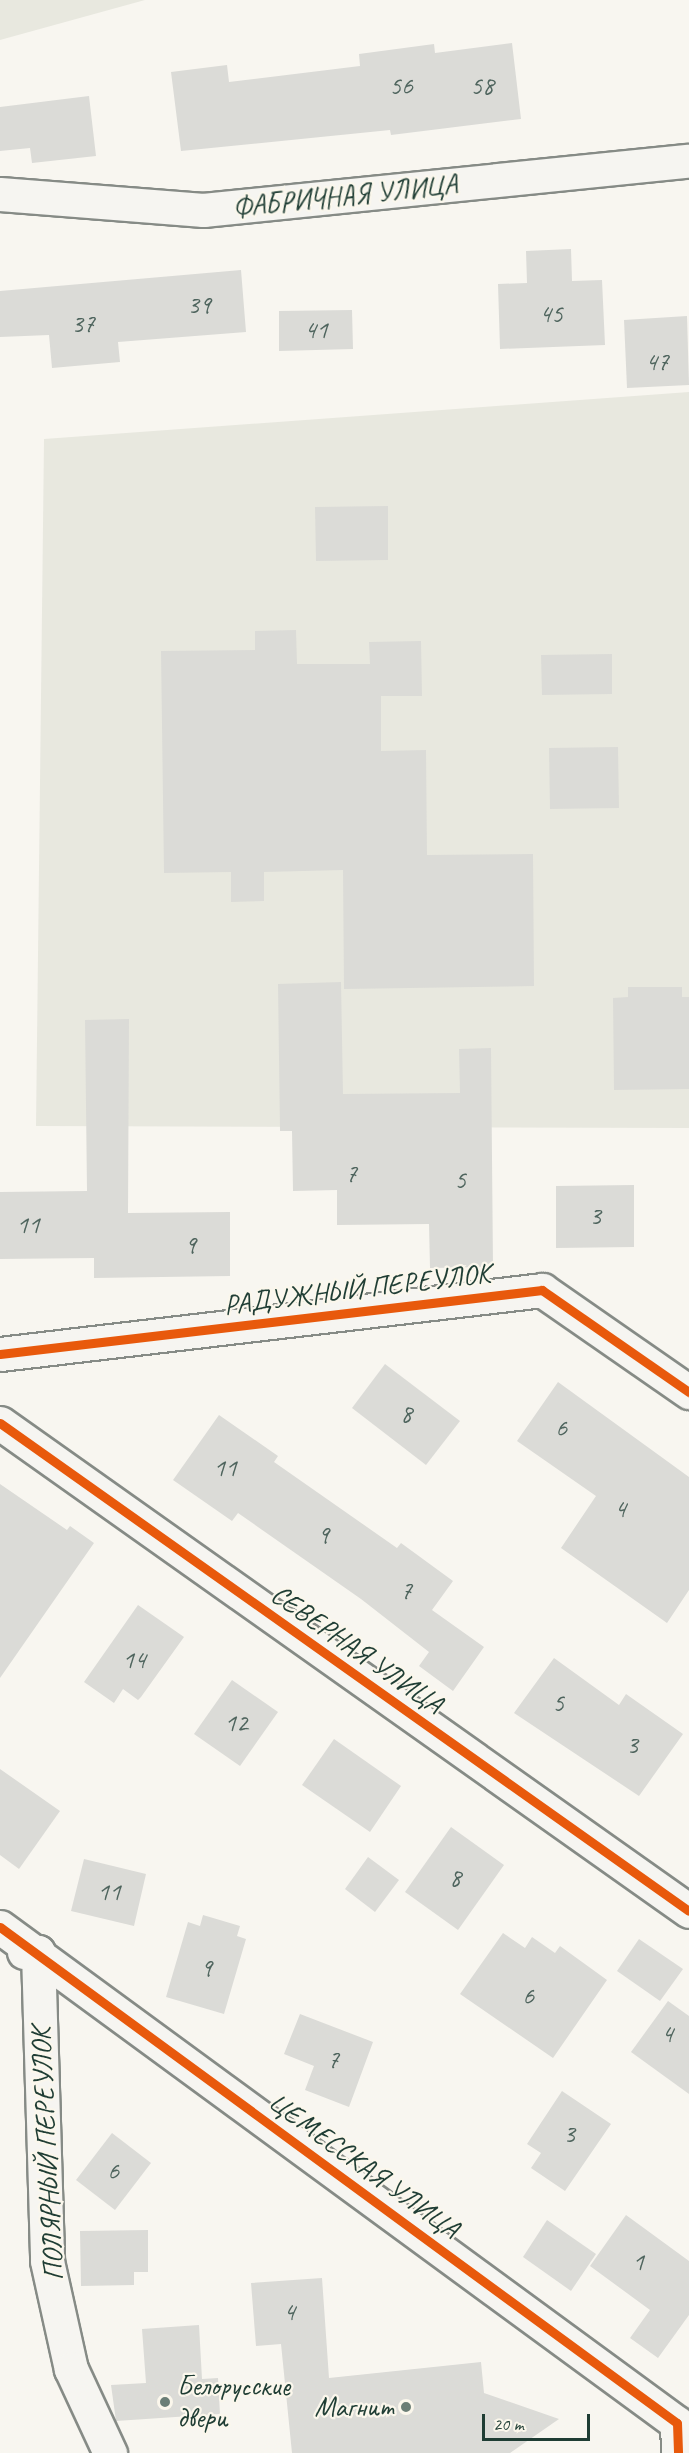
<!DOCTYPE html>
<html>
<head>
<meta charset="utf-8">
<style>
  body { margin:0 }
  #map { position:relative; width:689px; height:2453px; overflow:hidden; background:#f8f6f0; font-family:Caveat,sans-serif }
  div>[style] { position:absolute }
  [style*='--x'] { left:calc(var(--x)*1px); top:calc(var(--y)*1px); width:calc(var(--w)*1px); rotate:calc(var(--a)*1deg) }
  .built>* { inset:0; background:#e8e8df }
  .building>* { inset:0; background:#dbdbd7 }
  .roads { filter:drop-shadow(2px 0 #868b86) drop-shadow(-2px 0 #868b86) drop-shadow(0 2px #868b86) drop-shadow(0 -2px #868b86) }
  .street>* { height:33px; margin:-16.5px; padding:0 16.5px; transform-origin:16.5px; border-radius:16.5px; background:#f6f5f1 }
  .secondary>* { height:33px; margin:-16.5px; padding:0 16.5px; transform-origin:16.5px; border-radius:16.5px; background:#f6f5f1 }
  .cycleway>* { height:9px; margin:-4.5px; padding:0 4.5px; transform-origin:4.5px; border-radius:4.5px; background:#e8590c }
  .dots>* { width:16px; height:16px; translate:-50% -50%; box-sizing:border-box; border:3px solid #fbf7ec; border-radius:50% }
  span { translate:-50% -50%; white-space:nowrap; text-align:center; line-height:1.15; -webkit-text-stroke:4.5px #fbf7ec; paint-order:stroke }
  .number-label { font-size:26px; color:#4e645d }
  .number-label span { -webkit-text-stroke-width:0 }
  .street-label { font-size:28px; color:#1f3d34 }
  .poi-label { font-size:28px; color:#1f3d34 }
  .left { translate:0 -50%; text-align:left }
  .right { translate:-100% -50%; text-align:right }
  .scale { position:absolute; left:482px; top:2414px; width:108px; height:27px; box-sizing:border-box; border:3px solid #1f3d34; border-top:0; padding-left:8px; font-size:18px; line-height:21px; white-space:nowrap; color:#1f3d34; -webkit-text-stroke:4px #fbf7ec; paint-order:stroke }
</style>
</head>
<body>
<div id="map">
  <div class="built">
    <div style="clip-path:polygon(0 0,145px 0,0 40px)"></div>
    <div style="clip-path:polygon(689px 392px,689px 1128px,36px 1126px,44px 439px)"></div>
  </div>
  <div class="building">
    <div style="clip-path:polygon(512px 43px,521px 119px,391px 135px,390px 130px,181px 151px,171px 72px,227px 65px,229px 82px,360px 66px,359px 54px,434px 44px,435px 53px)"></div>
    <div style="clip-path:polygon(89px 96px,96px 156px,32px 163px,30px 148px,0 151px,0 107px)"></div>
    <div style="clip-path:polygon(571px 249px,572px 281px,602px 280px,605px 345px,500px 349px,498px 284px,527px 283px,526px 251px)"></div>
    <div style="clip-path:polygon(241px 270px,246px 332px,118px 342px,120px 362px,52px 368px,49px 335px,0 337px,0 291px)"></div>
    <div style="clip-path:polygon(352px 310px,353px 349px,279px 351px,279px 311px)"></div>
    <div style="clip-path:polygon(687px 316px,689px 385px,627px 388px,624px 320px)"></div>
    <div style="clip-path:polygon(388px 506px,388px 560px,316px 561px,315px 507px)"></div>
    <div style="clip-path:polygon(296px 630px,297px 664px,370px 664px,369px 642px,421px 641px,422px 696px,381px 696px,381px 751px,426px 750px,427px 855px,533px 854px,534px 986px,344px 989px,343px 870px,264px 872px,264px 901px,231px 902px,231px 872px,164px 873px,161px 651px,255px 650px,255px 631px)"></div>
    <div style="clip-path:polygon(612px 654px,612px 694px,542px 695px,541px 655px)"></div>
    <div style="clip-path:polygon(618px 747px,619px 808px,550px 809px,549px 748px)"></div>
    <div style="clip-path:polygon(341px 982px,343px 1094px,460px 1093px,459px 1049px,491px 1048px,493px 1267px,430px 1268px,429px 1224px,337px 1225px,337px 1190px,293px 1191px,292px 1131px,280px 1131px,278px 984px)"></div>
    <div style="clip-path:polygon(628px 987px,682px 987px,682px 997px,689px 997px,689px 1089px,614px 1090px,613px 998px,628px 997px)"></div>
    <div style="clip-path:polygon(129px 1019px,128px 1213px,230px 1212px,230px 1276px,94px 1278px,94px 1258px,0 1259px,0 1192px,87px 1191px,85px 1020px)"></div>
    <div style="clip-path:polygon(634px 1185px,634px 1247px,556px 1248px,556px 1186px)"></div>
    <div style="clip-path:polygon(385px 1364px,460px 1421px,426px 1465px,352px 1408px)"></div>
    <div style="clip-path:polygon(558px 1382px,689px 1477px,689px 1590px,667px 1623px,561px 1548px,596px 1496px,517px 1441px)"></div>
    <div style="clip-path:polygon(219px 1415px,278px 1456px,274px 1462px,397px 1548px,401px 1543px,453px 1581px,432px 1610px,484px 1647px,453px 1691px,419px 1666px,429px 1652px,361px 1599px,238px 1513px,232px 1521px,173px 1480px)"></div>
    <div style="clip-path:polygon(0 1484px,67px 1530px,70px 1526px,94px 1543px,0 1678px)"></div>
    <div style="clip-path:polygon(138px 1605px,184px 1637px,141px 1697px,138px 1700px,123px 1689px,114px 1703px,84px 1682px)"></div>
    <div style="clip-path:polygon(554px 1658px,619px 1705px,626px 1694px,683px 1734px,639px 1796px,514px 1713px)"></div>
    <div style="clip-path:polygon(232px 1680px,278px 1712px,240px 1766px,194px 1734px)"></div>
    <div style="clip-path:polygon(334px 1739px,401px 1786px,370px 1832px,302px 1785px)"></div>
    <div style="clip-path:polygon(0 1769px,60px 1811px,19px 1869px,0 1855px)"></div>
    <div style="clip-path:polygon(451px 1827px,504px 1865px,458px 1930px,405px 1892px)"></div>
    <div style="clip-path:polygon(368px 1857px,399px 1880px,375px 1912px,345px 1889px)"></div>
    <div style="clip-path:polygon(84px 1859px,146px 1874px,134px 1926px,71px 1911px)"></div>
    <div style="clip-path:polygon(203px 1915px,240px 1926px,237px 1936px,246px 1939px,224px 2014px,166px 1997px,188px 1922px,200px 1926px)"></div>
    <div style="clip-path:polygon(503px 1933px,525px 1948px,532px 1937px,555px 1953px,560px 1946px,607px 1980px,553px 2058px,460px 1994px)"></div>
    <div style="clip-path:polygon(639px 1939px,683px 1969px,660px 2001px,617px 1971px)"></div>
    <div style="clip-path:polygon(668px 2001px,689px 2016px,689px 2094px,631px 2052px)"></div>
    <div style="clip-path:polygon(300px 2014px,373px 2042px,349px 2107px,305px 2090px,314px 2066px,284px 2054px)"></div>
    <div style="clip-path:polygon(562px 2091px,611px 2124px,565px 2191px,531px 2168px,541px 2153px,527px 2144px)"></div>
    <div style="clip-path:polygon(112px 2133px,151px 2163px,115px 2210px,76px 2180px)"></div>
    <div style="clip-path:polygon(626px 2215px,689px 2261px,689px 2315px,658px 2358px,630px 2338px,650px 2310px,590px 2266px)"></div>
    <div style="clip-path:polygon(547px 2220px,596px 2254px,571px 2291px,523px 2257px)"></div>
    <div style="clip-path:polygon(148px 2230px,148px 2272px,134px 2272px,134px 2285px,81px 2286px,80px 2231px)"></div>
    <div style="clip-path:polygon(322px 2278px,329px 2378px,481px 2362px,484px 2393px,559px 2419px,510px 2453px,292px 2453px,281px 2344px,256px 2346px,251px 2283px)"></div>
    <div style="clip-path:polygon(199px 2325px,202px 2379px,218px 2378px,220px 2414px,116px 2421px,111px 2385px,146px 2383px,142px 2329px)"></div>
  </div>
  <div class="roads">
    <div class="street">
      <div style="--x:0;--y:1354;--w:546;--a:-6.73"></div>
      <div style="--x:542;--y:1290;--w:179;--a:34.8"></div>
      <div style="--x:0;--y:1423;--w:844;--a:35.31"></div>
      <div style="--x:0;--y:1927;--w:839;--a:36.23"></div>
      <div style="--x:677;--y:2423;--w:30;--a:88"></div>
      <div style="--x:24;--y:1952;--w:14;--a:0"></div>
      <div style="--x:38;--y:1952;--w:309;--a:88.3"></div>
      <div style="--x:47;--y:2261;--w:111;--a:77.5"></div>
      <div style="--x:71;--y:2369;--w:93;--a:65.1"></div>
    </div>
    <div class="secondary">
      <div style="--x:0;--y:194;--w:204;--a:4.5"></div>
      <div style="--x:203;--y:210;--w:488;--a:-5.8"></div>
    </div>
  </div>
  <div class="cycleway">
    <div style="--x:0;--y:1354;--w:546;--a:-6.73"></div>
    <div style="--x:542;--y:1290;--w:179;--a:34.8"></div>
    <div style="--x:0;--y:1423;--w:844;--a:35.31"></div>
    <div style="--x:0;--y:1927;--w:839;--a:36.23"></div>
    <div style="--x:677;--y:2423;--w:30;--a:88"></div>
  </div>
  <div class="dots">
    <div style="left:165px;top:2402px;background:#6b7e76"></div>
    <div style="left:406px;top:2407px;background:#6b7e76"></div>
  </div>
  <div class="number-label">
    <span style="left:401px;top:86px">56</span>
    <span style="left:482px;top:86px">58</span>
    <span style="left:199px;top:305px">39</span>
    <span style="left:551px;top:314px">45</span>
    <span style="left:83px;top:324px">37</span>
    <span style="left:316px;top:330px">41</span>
    <span style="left:657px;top:362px">47</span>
    <span style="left:351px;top:1174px">7</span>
    <span style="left:460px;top:1180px">5</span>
    <span style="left:595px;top:1216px">3</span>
    <span style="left:28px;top:1225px">11</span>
    <span style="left:190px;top:1245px">9</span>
    <span style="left:406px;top:1414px">8</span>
    <span style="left:561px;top:1428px">6</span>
    <span style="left:225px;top:1468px">11</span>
    <span style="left:620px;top:1509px">4</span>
    <span style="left:323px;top:1535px">9</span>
    <span style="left:406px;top:1591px">7</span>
    <span style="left:134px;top:1660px">14</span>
    <span style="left:558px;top:1703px">5</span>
    <span style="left:236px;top:1723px">12</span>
    <span style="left:632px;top:1745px">3</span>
    <span style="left:455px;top:1878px">8</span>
    <span style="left:109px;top:1892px">11</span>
    <span style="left:206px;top:1968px">9</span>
    <span style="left:528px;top:1996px">6</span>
    <span style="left:667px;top:2034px">4</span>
    <span style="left:333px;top:2060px">7</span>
    <span style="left:569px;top:2134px">3</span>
    <span style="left:113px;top:2171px">6</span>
    <span style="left:638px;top:2262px">1</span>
    <span style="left:289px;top:2312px">4</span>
  </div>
  <div class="street-label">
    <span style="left:345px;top:196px;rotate:-6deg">ФАБРИЧНАЯ УЛИЦА</span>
    <span style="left:357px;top:1289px;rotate:-7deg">РАДУЖНЫЙ ПЕРЕУЛОК</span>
    <span style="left:357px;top:1649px;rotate:35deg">СЕВЕРНАЯ УЛИЦА</span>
    <span style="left:47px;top:2154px;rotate:-93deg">ПОЛЯРНЫЙ ПЕРЕУЛОК</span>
    <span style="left:364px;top:2165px;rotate:36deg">ЦЕМЕССКАЯ УЛИЦА</span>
  </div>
  <div class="poi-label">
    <span class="left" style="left:177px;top:2402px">Белорусские<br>двери</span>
    <span class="right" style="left:394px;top:2407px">Магнит</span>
  </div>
  <div class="scale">20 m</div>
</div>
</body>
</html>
